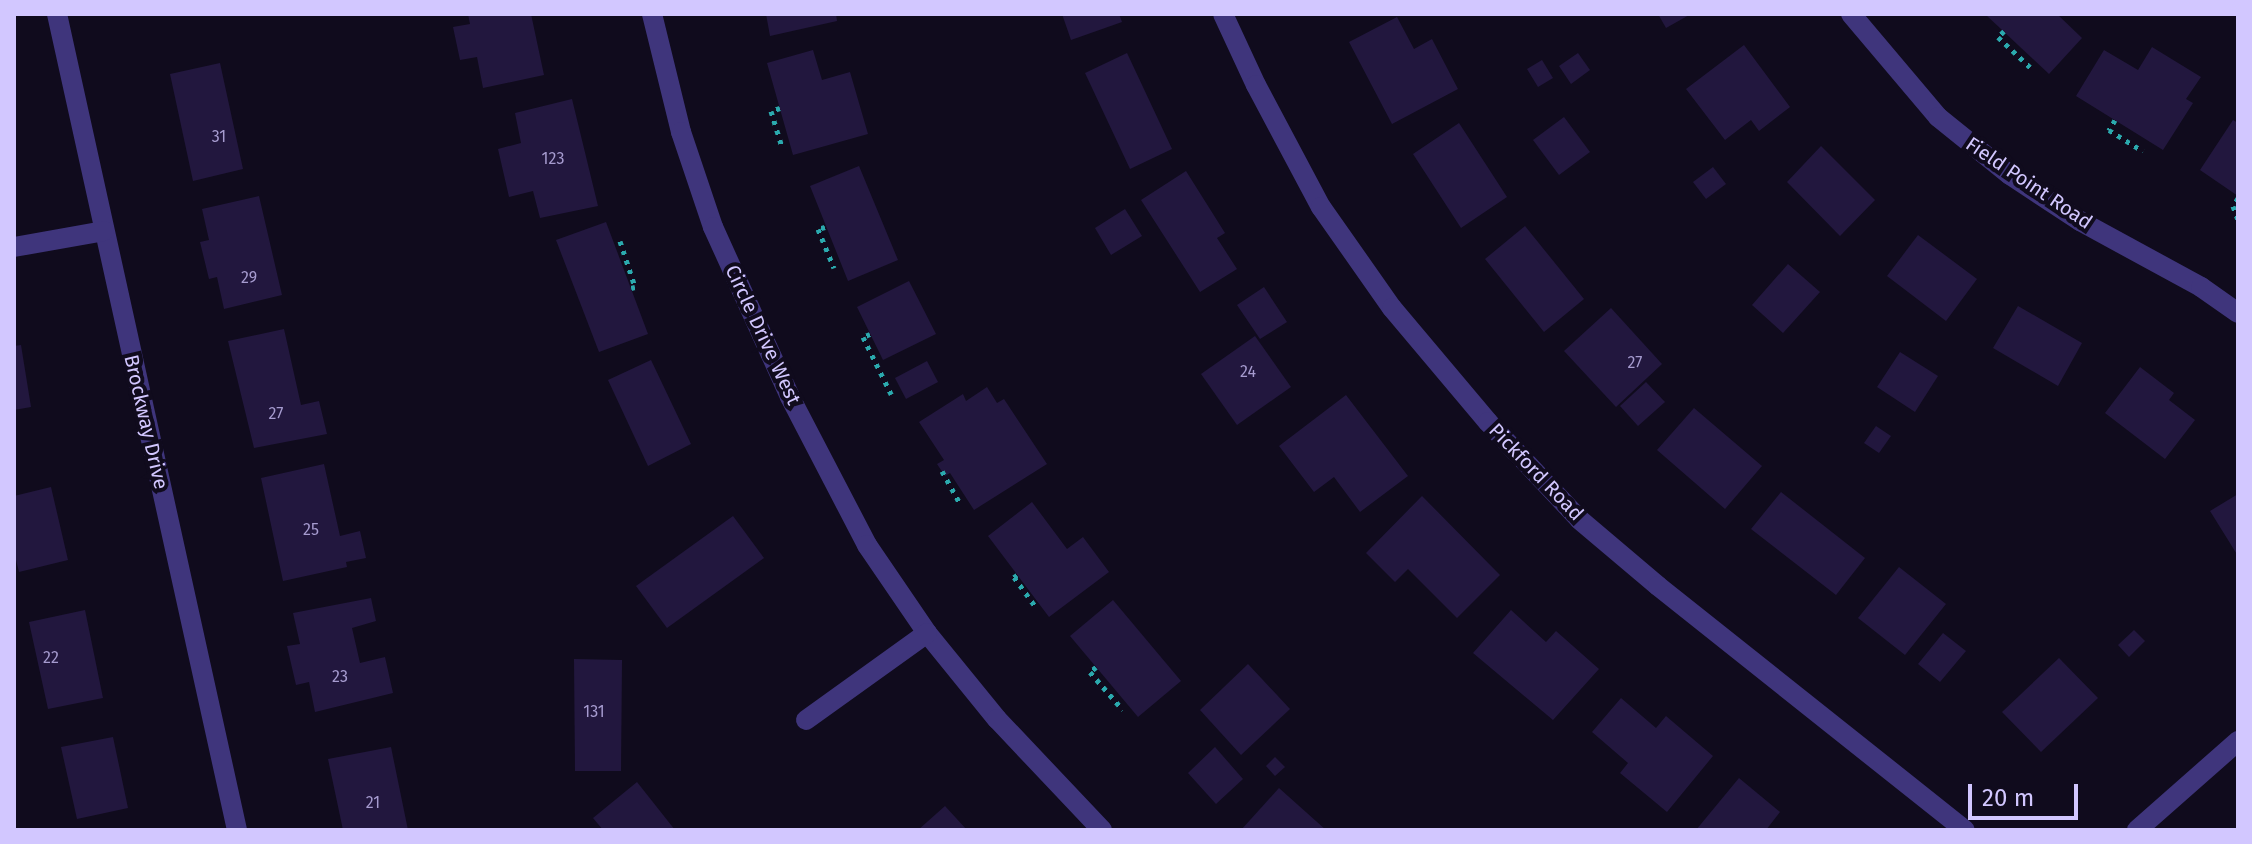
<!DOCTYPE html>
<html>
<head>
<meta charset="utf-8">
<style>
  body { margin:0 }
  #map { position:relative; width:2252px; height:844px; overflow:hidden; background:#100b1d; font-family:"Fira Sans",sans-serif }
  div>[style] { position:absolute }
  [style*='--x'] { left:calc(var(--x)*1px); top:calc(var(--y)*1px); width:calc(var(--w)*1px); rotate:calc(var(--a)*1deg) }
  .building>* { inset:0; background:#22173e }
  .path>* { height:5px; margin-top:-2.5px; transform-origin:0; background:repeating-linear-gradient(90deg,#2baaae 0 4px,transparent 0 10px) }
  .minor>* { height:20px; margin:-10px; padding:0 10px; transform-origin:10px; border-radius:10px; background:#3f357c }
  .tertiary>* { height:20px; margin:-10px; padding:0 10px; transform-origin:10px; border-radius:10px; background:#3f357c }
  span { translate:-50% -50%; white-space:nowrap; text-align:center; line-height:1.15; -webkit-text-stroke:8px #100b1d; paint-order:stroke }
  .number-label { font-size:16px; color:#a69bcf }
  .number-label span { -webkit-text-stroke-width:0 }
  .street-label { font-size:20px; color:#d2c7ff }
  .frame { position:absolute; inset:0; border:16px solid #d2c7ff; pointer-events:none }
  .scale { position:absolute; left:1968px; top:784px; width:110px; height:36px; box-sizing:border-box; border:4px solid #d2c7ff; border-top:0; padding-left:10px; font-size:24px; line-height:28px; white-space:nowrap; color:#d2c7ff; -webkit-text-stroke:6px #100b1d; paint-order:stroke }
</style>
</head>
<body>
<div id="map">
  <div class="building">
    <div style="clip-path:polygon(468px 14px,531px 14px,544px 75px,483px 88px,477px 57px,460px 60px,453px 27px,470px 24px)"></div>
    <div style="clip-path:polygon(766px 14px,836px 14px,837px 21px,770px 36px)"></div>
    <div style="clip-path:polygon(1062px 14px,1119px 14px,1122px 22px,1071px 40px)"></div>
    <div style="clip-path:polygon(1658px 14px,1691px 14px,1666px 28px)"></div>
    <div style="clip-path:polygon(1985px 14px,2057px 14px,2082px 38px,2049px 74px)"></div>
    <div style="clip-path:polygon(1397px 17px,1414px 49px,1432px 39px,1458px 89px,1392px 124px,1349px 42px)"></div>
    <div style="clip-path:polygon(1744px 45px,1790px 107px,1759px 131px,1751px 120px,1725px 140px,1686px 89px)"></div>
    <div style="clip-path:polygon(2152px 47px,2201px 77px,2186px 99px,2193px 103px,2163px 150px,2076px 96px,2104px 50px,2138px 70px)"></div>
    <div style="clip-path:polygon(813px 50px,822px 80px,850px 72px,868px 134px,793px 155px,767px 63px)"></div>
    <div style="clip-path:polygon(1127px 53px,1172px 149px,1130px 169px,1085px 73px)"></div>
    <div style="clip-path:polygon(1578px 53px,1590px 70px,1571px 84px,1559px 66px)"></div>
    <div style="clip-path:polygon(1542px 60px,1553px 78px,1538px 87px,1527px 69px)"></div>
    <div style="clip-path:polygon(220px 63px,243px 169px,193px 181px,170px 74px)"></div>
    <div style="clip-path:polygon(572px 99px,598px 206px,540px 218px,533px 191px,509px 197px,498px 149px,521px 143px,515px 113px)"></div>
    <div style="clip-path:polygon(1564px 117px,1590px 152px,1559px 175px,1533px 140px)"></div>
    <div style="clip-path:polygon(2233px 120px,2238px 123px,2238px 196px,2200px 170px)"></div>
    <div style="clip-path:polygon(1459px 123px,1507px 197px,1461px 228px,1413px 154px)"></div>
    <div style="clip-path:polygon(1821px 146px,1875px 200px,1840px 236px,1787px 182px)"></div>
    <div style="clip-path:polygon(859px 166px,898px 260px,848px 281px,810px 186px)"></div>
    <div style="clip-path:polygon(1713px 167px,1726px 184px,1706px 199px,1693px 182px)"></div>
    <div style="clip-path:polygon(1186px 171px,1225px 233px,1217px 238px,1237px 269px,1200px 292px,1141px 200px)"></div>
    <div style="clip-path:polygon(259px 196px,282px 295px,224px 309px,217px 277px,209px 279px,200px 242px,209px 240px,202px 209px)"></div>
    <div style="clip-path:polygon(1125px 209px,1142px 236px,1111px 255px,1095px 228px)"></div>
    <div style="clip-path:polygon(606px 222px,648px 334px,599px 352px,556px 240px)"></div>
    <div style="clip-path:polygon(1525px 226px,1584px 299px,1544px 332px,1485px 259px)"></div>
    <div style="clip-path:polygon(1918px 235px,1977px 279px,1946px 321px,1887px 276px)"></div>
    <div style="clip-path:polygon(1788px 264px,1820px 292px,1783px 333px,1752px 305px)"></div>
    <div style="clip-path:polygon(909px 281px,936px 334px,883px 360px,857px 307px)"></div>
    <div style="clip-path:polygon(1264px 287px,1287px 322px,1260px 339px,1237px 305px)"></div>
    <div style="clip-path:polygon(2018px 306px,2082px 343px,2058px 386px,1993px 348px)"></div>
    <div style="clip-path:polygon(1611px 308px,1662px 364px,1616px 407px,1564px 351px)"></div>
    <div style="clip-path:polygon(284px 329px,301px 405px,319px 401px,327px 434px,254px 448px,228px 341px)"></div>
    <div style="clip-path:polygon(1255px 336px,1291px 387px,1237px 425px,1201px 374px)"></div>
    <div style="clip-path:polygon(21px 345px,31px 407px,14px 410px,14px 346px)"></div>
    <div style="clip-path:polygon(1900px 352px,1938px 376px,1915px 412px,1877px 387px)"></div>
    <div style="clip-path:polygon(651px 360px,691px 444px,648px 466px,608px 380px)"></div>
    <div style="clip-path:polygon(927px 361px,938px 382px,906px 399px,895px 378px)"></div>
    <div style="clip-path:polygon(2140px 367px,2174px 393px,2169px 400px,2195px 420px,2165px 459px,2105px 413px)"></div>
    <div style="clip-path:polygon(1646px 382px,1665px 402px,1638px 426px,1620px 406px)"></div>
    <div style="clip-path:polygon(987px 387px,997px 403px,1004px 399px,1047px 464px,974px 510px,950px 473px,945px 476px,937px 464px,944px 460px,919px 422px,963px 394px,966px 401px)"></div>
    <div style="clip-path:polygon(1346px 395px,1408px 476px,1360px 512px,1334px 477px,1314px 492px,1279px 446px)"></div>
    <div style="clip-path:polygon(1694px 408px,1762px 466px,1725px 509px,1657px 450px)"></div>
    <div style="clip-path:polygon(1876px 426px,1891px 436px,1879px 453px,1864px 443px)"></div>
    <div style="clip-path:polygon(324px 464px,340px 536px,360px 531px,366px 558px,346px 562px,347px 567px,283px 581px,261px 478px)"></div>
    <div style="clip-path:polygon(51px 487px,68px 560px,19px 572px,14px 552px,14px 496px)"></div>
    <div style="clip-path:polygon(1781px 492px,1865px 558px,1836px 595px,1751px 529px)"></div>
    <div style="clip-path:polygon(2238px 494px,2238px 556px,2210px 511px)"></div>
    <div style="clip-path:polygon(1422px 496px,1500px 575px,1457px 618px,1408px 569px,1395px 582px,1366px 553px)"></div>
    <div style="clip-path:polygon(1032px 502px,1067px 549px,1083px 537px,1109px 572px,1049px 617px,988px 536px)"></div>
    <div style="clip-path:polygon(733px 516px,764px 558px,667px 628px,636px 586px)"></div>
    <div style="clip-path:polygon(1899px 567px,1946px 604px,1905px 655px,1858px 618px)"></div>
    <div style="clip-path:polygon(371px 598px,376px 621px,352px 628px,360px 663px,385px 657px,393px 693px,315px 712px,309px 682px,296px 685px,287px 646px,300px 644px,293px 613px)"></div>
    <div style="clip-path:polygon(1113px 600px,1181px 681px,1138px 717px,1070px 636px)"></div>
    <div style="clip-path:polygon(85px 610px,103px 698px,48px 709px,29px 622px)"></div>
    <div style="clip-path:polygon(1511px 610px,1546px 642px,1556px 631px,1599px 669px,1553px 720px,1473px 653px)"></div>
    <div style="clip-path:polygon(2134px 630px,2145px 641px,2129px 657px,2118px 645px)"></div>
    <div style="clip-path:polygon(1943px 633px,1966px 651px,1940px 682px,1918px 664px)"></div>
    <div style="clip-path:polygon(2059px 658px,2098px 698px,2041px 752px,2002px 712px)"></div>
    <div style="clip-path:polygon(574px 659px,622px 660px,621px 771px,575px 771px)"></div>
    <div style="clip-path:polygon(1248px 664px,1290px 709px,1241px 755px,1200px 710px)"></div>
    <div style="clip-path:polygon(1621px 698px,1656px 728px,1666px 716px,1713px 756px,1667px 812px,1620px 773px,1628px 763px,1592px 732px)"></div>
    <div style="clip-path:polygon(113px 737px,128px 808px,77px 819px,61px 747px)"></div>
    <div style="clip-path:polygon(391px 747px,408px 830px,343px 830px,328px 759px)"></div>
    <div style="clip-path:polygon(1215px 747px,1243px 779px,1216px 804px,1188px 773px)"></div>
    <div style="clip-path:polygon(1275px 757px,1285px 767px,1275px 776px,1266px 766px)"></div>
    <div style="clip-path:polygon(1739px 778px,1780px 812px,1766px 830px,1696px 830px)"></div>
    <div style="clip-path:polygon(637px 782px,675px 830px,603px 830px,593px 818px)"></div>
    <div style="clip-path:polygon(1279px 788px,1326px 830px,1241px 830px)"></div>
    <div style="clip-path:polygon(945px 806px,967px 830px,918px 830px)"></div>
  </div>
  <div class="path">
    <div style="--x:2004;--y:31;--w:8;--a:135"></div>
    <div style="--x:1998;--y:37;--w:44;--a:43.2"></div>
    <div style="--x:780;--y:108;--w:9;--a:162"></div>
    <div style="--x:771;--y:111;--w:39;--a:73"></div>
    <div style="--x:2115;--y:120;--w:12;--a:121"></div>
    <div style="--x:2109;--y:130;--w:40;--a:32"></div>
    <div style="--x:2238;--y:198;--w:9;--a:122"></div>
    <div style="--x:2233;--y:206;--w:15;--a:70"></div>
    <div style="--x:825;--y:227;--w:7;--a:164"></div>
    <div style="--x:818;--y:229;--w:42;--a:67.7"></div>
    <div style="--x:620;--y:241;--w:48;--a:71.9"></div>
    <div style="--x:635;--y:287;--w:4;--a:166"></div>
    <div style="--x:870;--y:334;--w:8;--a:157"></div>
    <div style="--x:863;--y:337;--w:64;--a:63.8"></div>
    <div style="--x:942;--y:471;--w:38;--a:61"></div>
    <div style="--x:1017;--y:575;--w:4;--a:146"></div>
    <div style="--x:1014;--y:577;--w:37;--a:54"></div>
    <div style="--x:1096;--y:667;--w:8;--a:140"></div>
    <div style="--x:1090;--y:672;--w:50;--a:49"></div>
  </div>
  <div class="minor">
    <div style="--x:57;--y:14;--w:836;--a:77.56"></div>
    <div style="--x:652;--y:14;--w:122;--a:76.2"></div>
    <div style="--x:681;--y:132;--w:100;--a:71.4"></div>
    <div style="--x:713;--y:227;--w:187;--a:65.6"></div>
    <div style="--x:790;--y:397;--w:167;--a:62.5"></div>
    <div style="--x:867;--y:545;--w:107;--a:55.7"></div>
    <div style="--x:927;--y:633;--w:111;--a:50.9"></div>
    <div style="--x:997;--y:719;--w:153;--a:46.6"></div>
    <div style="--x:1223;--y:14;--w:78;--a:65.1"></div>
    <div style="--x:1256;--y:85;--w:138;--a:62"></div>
    <div style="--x:1321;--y:207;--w:123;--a:54.9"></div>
    <div style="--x:1392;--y:308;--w:149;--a:49.9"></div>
    <div style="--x:1488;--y:422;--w:134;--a:46.8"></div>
    <div style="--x:1580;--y:520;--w:102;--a:40.2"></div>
    <div style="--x:1658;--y:586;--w:392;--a:38.5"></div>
    <div style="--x:1851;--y:14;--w:135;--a:49.8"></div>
    <div style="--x:1938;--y:117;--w:92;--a:38.9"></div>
    <div style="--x:2010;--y:175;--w:84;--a:33.3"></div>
    <div style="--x:2080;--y:221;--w:138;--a:28.6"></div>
    <div style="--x:2201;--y:287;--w:45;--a:35.1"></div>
    <div style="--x:14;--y:247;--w:91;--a:-10.1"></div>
    <div style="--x:806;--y:720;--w:149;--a:-35.7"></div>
  </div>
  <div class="tertiary">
    <div style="--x:2137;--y:830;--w:135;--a:-41.4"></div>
  </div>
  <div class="number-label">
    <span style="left:219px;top:137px">31</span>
    <span style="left:553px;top:159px">123</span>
    <span style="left:249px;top:278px">29</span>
    <span style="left:1635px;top:363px">27</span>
    <span style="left:1248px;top:372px">24</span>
    <span style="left:276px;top:414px">27</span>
    <span style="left:311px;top:530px">25</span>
    <span style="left:51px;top:658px">22</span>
    <span style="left:340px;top:677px">23</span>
    <span style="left:594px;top:712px">131</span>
    <span style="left:373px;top:803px">21</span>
  </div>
  <div class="street-label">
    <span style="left:2029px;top:183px;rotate:34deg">Field Point Road</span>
    <span style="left:763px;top:335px;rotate:65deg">Circle Drive West</span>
    <span style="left:146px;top:422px;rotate:77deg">Brockway Drive</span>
    <span style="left:1536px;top:472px;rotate:46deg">Pickford Road</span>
  </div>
  <div class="frame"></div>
  <div class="scale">20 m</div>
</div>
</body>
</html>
